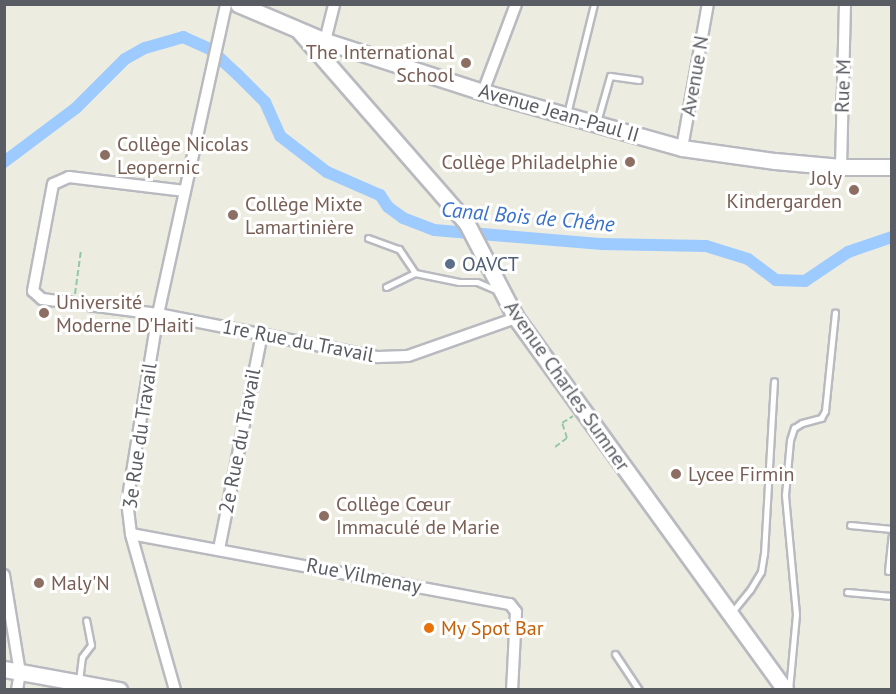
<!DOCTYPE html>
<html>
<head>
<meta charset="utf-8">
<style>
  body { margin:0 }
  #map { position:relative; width:896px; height:694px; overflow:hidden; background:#edece0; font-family:"PT Sans",sans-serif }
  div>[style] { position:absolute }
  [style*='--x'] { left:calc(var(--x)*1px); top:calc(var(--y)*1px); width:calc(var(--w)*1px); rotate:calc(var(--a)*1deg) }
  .canal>* { height:12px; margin:-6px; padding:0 6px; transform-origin:6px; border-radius:6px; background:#9ecbff }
  .path>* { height:2px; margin-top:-1px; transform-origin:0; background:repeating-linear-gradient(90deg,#93c8a8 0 6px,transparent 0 9px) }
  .roads { filter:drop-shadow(2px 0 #b8bac0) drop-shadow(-2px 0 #b8bac0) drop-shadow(0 2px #b8bac0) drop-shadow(0 -2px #b8bac0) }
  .lane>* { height:5px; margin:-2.5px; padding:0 2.5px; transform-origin:2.5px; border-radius:2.5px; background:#fff }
  .street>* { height:10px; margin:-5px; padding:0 5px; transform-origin:5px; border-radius:5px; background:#fff }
  .secondary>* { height:15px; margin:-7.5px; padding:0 7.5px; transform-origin:7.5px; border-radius:7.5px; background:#fff }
  .dots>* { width:16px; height:16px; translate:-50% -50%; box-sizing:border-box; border:3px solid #fff; border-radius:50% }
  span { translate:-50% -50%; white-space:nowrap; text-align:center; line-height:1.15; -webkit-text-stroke:6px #fff; paint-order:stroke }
  .education-label { font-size:20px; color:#785e54 }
  .right { translate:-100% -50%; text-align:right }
  .left { translate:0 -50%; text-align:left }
  .street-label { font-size:20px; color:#595c62 }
  .service-label { font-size:20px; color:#4e5e75 }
  .food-label { font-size:20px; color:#c56008 }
  .water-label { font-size:21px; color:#3971ca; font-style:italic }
  .frame { position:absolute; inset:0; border:6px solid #595c62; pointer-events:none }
</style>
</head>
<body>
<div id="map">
  <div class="canal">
    <div style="--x:4;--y:162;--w:90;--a:-36.9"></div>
    <div style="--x:76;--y:108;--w:69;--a:-45"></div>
    <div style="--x:125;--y:59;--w:23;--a:-29"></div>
    <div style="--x:145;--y:48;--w:40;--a:-16"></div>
    <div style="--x:183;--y:37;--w:30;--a:24"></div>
    <div style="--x:210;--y:49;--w:38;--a:43"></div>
    <div style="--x:238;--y:75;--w:38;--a:45"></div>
    <div style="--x:265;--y:102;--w:37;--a:66"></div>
    <div style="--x:280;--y:136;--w:59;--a:37.5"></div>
    <div style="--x:327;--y:172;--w:58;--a:23.5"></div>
    <div style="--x:380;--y:195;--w:14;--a:56"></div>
    <div style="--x:388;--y:207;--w:19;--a:36"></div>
    <div style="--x:403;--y:218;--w:33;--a:21"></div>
    <div style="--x:434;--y:230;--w:169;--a:4.8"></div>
    <div style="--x:602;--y:244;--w:104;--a:1.1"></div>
    <div style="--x:706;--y:246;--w:44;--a:17.2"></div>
    <div style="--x:748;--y:259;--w:35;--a:37"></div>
    <div style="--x:776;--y:280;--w:29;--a:2"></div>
    <div style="--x:805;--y:281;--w:52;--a:-34"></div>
    <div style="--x:848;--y:252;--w:46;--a:-18.8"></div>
  </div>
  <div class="path">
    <div style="--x:75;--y:294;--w:44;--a:-82.2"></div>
    <div style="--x:555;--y:447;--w:15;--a:-37"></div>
    <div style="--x:567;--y:438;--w:16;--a:-108"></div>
    <div style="--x:562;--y:423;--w:13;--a:-32"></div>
  </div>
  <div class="roads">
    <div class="lane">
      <div style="--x:567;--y:114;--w:113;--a:-76.2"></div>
      <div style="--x:597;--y:122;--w:48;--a:-74.2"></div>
      <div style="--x:610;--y:76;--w:29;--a:8"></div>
      <div style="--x:368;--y:238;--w:33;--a:20"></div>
      <div style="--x:399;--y:249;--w:29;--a:56"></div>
      <div style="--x:386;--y:287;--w:32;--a:-26"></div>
      <div style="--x:415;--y:273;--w:45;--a:11.6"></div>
      <div style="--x:459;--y:282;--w:18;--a:0"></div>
      <div style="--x:477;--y:282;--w:23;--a:23"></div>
      <div style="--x:850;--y:525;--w:42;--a:5.4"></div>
      <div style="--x:888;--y:571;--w:36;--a:-84"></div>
      <div style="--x:847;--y:592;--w:45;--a:5.1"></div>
      <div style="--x:732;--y:612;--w:28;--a:-51"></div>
      <div style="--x:750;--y:590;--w:21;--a:-59"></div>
      <div style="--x:761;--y:572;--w:18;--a:-81"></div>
      <div style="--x:764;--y:554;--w:173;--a:-86.7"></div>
      <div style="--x:615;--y:654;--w:43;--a:56.3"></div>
      <div style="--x:79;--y:681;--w:24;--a:-83"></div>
      <div style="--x:82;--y:657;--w:15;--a:-53"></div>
      <div style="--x:91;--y:645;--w:25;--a:-101"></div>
      <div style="--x:789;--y:690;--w:76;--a:-84.7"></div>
      <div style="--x:796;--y:614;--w:120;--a:-95.3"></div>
      <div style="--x:785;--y:495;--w:55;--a:-84.8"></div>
      <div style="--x:790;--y:440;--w:13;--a:-72"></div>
      <div style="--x:794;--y:428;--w:9;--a:-32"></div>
      <div style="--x:802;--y:423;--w:20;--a:-15"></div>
      <div style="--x:821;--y:418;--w:8;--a:-60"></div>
      <div style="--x:825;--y:411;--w:99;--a:-84.2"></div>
    </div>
    <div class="street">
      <div style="--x:325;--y:41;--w:38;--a:-76"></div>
      <div style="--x:483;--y:92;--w:94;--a:-69.4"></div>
      <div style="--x:682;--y:148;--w:146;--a:-79.8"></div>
      <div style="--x:841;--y:167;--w:163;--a:-88.6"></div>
      <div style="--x:185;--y:191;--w:117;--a:-173.1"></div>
      <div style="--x:69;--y:177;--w:17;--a:156"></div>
      <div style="--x:53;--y:184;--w:109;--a:100.6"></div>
      <div style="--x:33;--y:291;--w:12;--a:42"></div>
      <div style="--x:42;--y:299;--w:117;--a:7.4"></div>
      <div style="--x:158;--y:314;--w:224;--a:11.1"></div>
      <div style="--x:378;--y:357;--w:30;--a:-2"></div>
      <div style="--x:408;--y:356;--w:114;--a:-19.4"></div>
      <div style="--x:131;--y:534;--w:385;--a:10.5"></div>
      <div style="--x:510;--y:604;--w:10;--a:53"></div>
      <div style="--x:516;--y:612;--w:78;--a:92.9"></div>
      <div style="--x:219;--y:549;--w:220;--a:-78.7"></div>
      <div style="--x:4;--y:575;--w:99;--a:80.7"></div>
      <div style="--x:20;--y:673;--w:17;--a:100"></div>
      <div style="--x:175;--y:690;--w:162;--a:-105.8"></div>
      <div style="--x:131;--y:534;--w:31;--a:-97"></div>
      <div style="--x:127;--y:503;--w:192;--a:-80.7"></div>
      <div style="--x:158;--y:314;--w:317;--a:-77.6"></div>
    </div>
    <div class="secondary">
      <div style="--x:238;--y:4;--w:95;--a:23"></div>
      <div style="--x:325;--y:41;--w:166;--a:17.9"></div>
      <div style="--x:483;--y:92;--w:207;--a:15.7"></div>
      <div style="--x:682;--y:148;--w:94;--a:8"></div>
      <div style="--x:775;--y:161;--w:66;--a:5.2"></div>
      <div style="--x:841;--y:167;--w:51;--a:0"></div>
      <div style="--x:300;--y:32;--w:252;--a:48.9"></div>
      <div style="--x:466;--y:222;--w:108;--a:62.5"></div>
      <div style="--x:516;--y:318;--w:459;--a:54.1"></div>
      <div style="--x:4;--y:669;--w:117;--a:10.3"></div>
    </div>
  </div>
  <div class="dots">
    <div style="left:466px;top:63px;background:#8d6e63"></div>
    <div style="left:105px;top:155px;background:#8d6e63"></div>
    <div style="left:630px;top:162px;background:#8d6e63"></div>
    <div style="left:854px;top:190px;background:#8d6e63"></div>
    <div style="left:233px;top:215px;background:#8d6e63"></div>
    <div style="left:450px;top:264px;background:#5c6f8a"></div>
    <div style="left:44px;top:313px;background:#8d6e63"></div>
    <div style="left:676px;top:474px;background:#8d6e63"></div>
    <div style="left:324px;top:516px;background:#8d6e63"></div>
    <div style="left:39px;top:583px;background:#8d6e63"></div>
    <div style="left:429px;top:628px;background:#e8710a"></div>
  </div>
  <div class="education-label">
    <span class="right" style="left:454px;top:64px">The International<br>School</span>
    <span class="left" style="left:117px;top:156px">Collège Nicolas<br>Leopernic</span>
    <span class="right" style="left:618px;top:162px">Collège Philadelphie</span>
    <span class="right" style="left:842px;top:190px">Joly<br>Kindergarden</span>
    <span class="left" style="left:245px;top:216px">Collège Mixte<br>Lamartinière</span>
    <span class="left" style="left:56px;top:314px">Université<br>Moderne D'Haiti</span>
    <span class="left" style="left:688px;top:474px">Lycee Firmin</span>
    <span class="left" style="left:336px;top:516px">Collège Cœur<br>Immaculé de Marie</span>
    <span class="left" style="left:51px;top:583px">Maly'N</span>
  </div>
  <div class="street-label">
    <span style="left:695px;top:76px;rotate:-80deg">Avenue N</span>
    <span style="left:843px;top:86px;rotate:-88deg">Rue M</span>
    <span style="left:559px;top:113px;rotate:16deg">Avenue Jean-Paul II</span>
    <span style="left:298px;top:341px;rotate:11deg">1re Rue du Travail</span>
    <span style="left:567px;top:386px;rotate:55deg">Avenue Charles Sumner</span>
    <span style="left:140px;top:436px;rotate:-82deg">3e Rue du Travail</span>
    <span style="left:240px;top:441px;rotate:-79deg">2e Rue du Travail</span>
    <span style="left:364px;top:576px;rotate:11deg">Rue Vilmenay</span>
  </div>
  <div class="service-label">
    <span class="left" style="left:462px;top:264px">OAVCT</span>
  </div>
  <div class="food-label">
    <span class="left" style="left:441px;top:628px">My Spot Bar</span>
  </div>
  <div class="water-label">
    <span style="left:528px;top:217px;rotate:5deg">Canal Bois de Chêne</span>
  </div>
  <div class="frame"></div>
</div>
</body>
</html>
